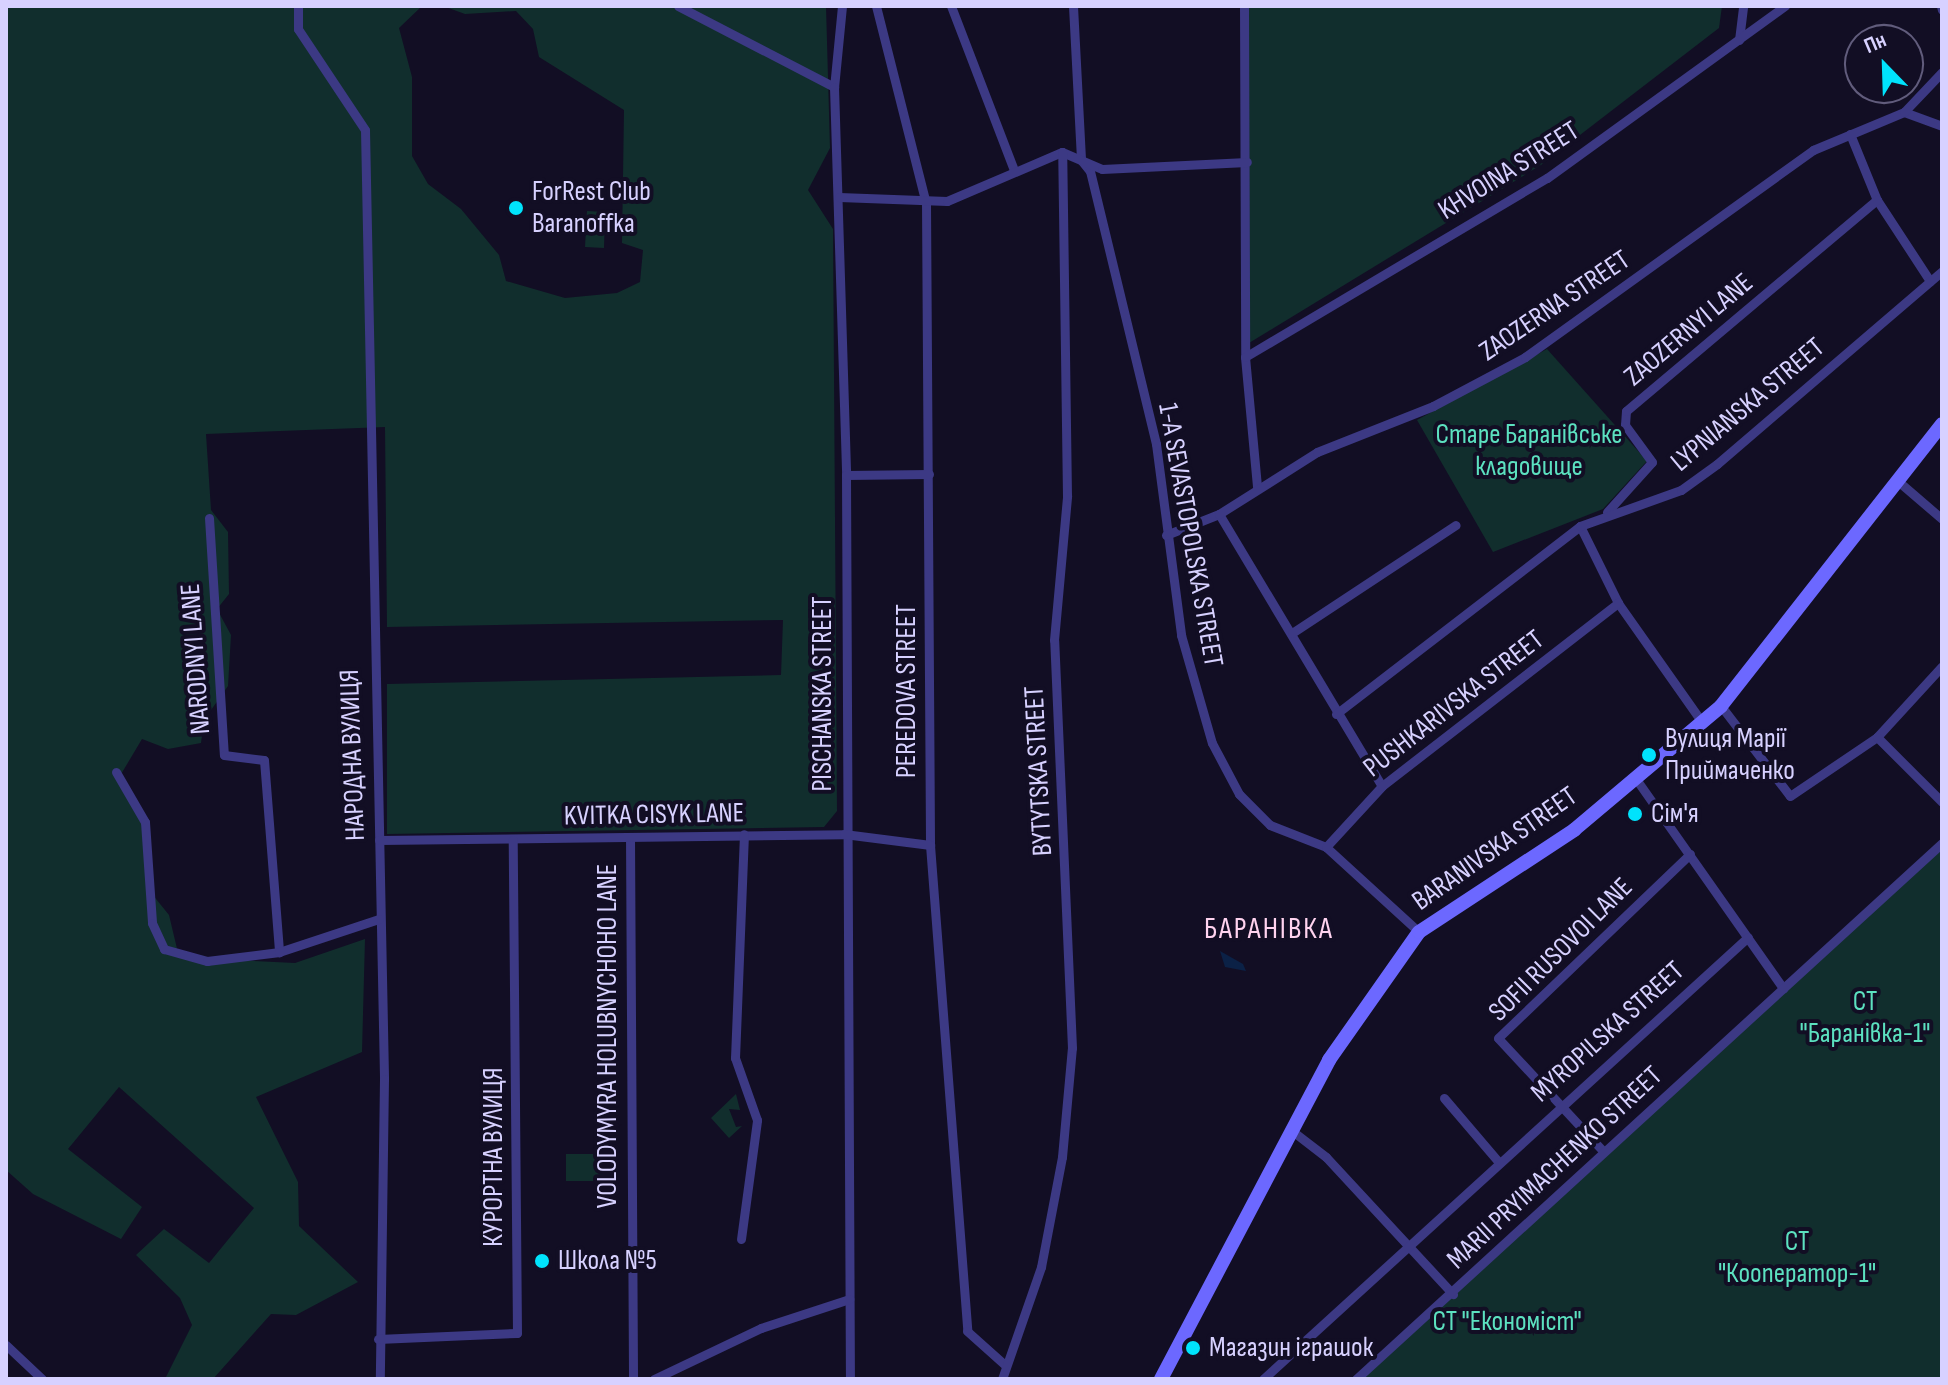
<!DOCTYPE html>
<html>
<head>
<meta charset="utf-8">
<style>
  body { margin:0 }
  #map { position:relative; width:1948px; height:1385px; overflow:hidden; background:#120e24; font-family:"Sofia Sans Condensed",sans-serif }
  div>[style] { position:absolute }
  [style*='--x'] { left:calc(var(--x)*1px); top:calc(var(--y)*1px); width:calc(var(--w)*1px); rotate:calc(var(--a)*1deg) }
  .green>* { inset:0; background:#112e2d }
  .water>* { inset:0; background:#0b2146 }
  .minor>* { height:9px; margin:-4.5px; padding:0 4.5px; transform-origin:4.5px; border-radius:4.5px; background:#3c3984 }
  .secondary>* { height:14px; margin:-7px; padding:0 7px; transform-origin:7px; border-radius:7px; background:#6c68ff }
  .dots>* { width:22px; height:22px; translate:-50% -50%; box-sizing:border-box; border:4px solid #120e24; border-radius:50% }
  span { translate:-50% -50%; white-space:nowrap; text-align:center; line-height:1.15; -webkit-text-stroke:8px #120e24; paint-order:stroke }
  .street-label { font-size:28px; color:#d7d1ff }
  .poi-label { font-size:28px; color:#d7d1ff }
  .left { translate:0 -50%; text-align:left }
  .park-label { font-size:28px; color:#5ce1c0 }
  .neighbourhood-label { font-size:30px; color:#ffd3ef; letter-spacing:2px }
  .frame { position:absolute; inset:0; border:8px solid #d7d1ff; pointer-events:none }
  .north { position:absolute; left:1844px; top:24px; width:80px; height:80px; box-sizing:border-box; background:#120e24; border:2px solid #615c7c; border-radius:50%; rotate:337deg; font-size:22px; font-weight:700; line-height:32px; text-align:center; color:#d7d1ff }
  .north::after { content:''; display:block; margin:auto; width:28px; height:36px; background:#00e3fc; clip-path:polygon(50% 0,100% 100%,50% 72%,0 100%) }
</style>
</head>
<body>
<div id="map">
  <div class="green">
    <div style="clip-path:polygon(6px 6px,422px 6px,399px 28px,412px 77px,412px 156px,428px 184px,461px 209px,499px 255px,506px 281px,565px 298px,617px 293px,640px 282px,643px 250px,622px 243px,624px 110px,539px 57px,533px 29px,516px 11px,465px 14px,443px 6px,826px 6px,830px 148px,808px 190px,833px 229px,837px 811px,824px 827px,387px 834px,387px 684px,781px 675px,783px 620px,387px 627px,385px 427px,206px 434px,211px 510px,228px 532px,229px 594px,217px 609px,231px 635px,228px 686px,204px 720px,201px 743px,168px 749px,142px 739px,117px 781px,142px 824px,148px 889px,169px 915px,179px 957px,295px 963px,365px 939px,362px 1052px,256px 1097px,298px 1182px,299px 1226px,358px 1282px,296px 1315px,271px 1314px,213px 1379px,165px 1379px,192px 1325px,180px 1298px,136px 1255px,164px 1229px,209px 1263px,254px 1208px,119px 1087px,68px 1149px,142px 1207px,121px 1239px,33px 1194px,6px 1170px)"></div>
    <div style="clip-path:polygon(1248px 6px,1722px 6px,1719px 28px,1541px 165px,1249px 343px)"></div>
    <div style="clip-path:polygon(587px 211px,605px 212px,604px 248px,585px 247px)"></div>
    <div style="clip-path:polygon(1547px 349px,1647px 461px,1603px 509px,1493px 552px,1417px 420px)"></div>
    <div style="clip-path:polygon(1942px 843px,1942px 1379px,1356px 1379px)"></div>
    <div style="clip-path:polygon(736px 1094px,740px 1110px,729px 1109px,736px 1127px,742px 1126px,729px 1138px,711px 1118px)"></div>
    <div style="clip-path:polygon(566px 1154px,614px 1154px,614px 1181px,566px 1181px)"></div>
  </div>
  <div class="water">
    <div style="clip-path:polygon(1220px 951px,1243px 964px,1246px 971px,1225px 967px)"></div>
  </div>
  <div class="minor">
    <div style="--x:298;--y:6;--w:23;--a:90"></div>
    <div style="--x:298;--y:29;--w:121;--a:56.4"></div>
    <div style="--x:365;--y:130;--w:949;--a:88.85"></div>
    <div style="--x:384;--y:1079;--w:300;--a:90.8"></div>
    <div style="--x:678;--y:6;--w:176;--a:27.4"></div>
    <div style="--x:842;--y:6;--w:81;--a:95.6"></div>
    <div style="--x:834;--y:87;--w:388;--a:88.2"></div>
    <div style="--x:846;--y:475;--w:904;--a:89.75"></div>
    <div style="--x:876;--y:6;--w:203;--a:75.8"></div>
    <div style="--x:926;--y:203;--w:642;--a:89.64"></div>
    <div style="--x:930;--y:845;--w:487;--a:85.6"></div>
    <div style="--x:967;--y:1331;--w:51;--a:41.8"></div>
    <div style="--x:951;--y:6;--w:176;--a:69"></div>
    <div style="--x:1073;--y:6;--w:154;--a:87"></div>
    <div style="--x:1081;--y:160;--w:14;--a:51"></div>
    <div style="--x:1090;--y:171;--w:281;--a:76.4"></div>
    <div style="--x:1156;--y:444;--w:193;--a:82.5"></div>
    <div style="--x:1181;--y:635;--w:112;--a:74"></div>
    <div style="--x:1212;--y:743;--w:58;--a:62.1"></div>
    <div style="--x:1239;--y:794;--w:44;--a:45"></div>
    <div style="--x:1270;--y:825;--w:60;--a:21.4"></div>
    <div style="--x:1326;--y:847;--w:126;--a:42.4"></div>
    <div style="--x:1244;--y:6;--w:351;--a:89.8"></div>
    <div style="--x:1245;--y:357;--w:131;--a:84.7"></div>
    <div style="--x:1941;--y:6;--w:4;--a:76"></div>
    <div style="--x:1739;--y:40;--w:34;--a:-83"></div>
    <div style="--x:1904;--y:112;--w:40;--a:20.2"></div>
    <div style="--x:1850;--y:134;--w:71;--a:67.8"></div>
    <div style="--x:1877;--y:200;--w:97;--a:56.8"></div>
    <div style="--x:839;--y:197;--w:108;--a:2.1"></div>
    <div style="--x:947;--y:201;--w:125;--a:-23.1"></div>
    <div style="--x:1062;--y:152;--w:43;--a:23"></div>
    <div style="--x:1102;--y:169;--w:145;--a:-2.8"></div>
    <div style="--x:1245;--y:357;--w:351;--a:-30.7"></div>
    <div style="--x:1547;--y:178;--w:294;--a:-35.9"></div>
    <div style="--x:846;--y:475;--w:83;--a:-0.7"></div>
    <div style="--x:1899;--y:482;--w:57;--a:40.7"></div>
    <div style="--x:1607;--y:512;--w:67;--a:-48"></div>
    <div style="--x:1652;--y:462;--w:46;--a:-126.1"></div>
    <div style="--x:1625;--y:425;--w:14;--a:-86"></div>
    <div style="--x:1626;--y:411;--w:328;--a:-40.1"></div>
    <div style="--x:1219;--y:514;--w:317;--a:59.1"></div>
    <div style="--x:209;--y:518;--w:237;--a:86.4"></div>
    <div style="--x:224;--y:755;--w:40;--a:7.1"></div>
    <div style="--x:264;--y:760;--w:193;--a:85.5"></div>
    <div style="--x:1580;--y:526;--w:86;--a:63.7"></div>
    <div style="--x:1618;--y:603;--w:146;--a:54.8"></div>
    <div style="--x:1166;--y:535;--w:57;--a:-21.6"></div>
    <div style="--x:1219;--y:514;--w:116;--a:-32.3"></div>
    <div style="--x:1317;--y:452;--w:125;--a:-21.6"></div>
    <div style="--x:1433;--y:406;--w:104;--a:-28"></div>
    <div style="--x:1525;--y:357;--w:355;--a:-35.7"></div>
    <div style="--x:1813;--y:150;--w:99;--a:-22.7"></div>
    <div style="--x:1904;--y:112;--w:55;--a:-46.5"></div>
    <div style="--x:1292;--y:633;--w:196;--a:-33.4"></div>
    <div style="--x:1721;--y:706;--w:113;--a:52.5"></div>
    <div style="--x:1790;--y:796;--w:105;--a:-34.1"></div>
    <div style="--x:1877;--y:737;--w:96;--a:-47.5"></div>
    <div style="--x:1336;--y:714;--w:308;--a:-37.6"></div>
    <div style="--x:1580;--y:526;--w:107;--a:-19.6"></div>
    <div style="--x:1681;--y:490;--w:44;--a:-35.8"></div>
    <div style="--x:1717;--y:464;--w:296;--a:-40.6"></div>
    <div style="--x:1877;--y:737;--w:92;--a:45"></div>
    <div style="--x:116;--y:772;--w:58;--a:59.9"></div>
    <div style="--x:145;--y:822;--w:101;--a:86"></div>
    <div style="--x:152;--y:923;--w:29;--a:65"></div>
    <div style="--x:164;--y:949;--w:45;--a:15.6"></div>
    <div style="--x:207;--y:961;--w:73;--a:-7.1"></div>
    <div style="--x:279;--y:952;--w:105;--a:-18.3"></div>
    <div style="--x:1636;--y:779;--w:256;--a:54.9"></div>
    <div style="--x:630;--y:837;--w:542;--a:89.68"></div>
    <div style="--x:379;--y:840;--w:465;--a:-0.7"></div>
    <div style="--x:844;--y:834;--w:87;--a:7.3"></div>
    <div style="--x:1326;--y:847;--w:83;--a:-47.4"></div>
    <div style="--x:1382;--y:786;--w:299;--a:-37.8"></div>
    <div style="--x:1444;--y:1098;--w:82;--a:49.5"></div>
    <div style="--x:1291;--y:1130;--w:44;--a:37.6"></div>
    <div style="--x:1326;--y:1157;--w:187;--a:47.2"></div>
    <div style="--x:1603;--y:1151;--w:154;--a:-132.9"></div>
    <div style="--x:1498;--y:1038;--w:266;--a:-43.8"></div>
    <div style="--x:741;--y:1239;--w:120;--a:-82.3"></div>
    <div style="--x:757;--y:1120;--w:66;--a:-109.5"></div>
    <div style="--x:735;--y:1058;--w:224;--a:-87.7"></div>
    <div style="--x:378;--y:1339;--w:139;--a:-2.5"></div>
    <div style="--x:517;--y:1333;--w:493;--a:-90.5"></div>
    <div style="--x:6;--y:1345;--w:50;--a:43.4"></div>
    <div style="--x:654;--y:1379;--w:119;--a:-25.5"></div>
    <div style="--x:761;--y:1328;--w:93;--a:-18.2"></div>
    <div style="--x:1002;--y:1379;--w:119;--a:-70.8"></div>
    <div style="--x:1041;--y:1267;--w:112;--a:-79.2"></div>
    <div style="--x:1062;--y:1157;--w:109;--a:-84.8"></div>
    <div style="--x:1072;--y:1048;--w:408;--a:-92.5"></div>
    <div style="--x:1054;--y:640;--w:145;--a:-84.8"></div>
    <div style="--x:1067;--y:496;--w:344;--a:-90.8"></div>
    <div style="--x:1263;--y:1379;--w:656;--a:-42.34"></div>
    <div style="--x:1356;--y:1379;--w:794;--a:-42.45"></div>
  </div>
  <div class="secondary">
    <div style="--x:1161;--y:1379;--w:361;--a:-62.2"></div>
    <div style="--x:1329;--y:1060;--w:156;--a:-54.9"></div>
    <div style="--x:1419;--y:932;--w:186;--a:-33.3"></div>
    <div style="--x:1574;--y:830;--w:192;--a:-40.1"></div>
    <div style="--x:1721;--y:706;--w:358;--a:-51.9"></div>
  </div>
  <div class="dots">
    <div style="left:516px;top:208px;background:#00e3fc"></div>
    <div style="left:1649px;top:755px;background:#00e3fc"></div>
    <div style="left:1635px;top:814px;background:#00e3fc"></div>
    <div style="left:542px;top:1261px;background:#00e3fc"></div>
    <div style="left:1193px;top:1348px;background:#00e3fc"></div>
  </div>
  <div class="street-label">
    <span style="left:1509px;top:171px;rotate:-32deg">KHVOINA STREET</span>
    <span style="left:1555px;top:306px;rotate:-34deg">ZAOZERNA STREET</span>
    <span style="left:1689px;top:330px;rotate:-40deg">ZAOZERNYI LANE</span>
    <span style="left:1748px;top:405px;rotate:-40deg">LYPNIANSKA STREET</span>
    <span style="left:1190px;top:535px;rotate:80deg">1-A SEVASTOPOLSKA STREET</span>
    <span style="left:196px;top:659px;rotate:-94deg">NARODNYI LANE</span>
    <span style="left:907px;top:691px;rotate:-90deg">PEREDOVA STREET</span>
    <span style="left:823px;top:694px;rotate:-90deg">PISCHANSKA STREET</span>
    <span style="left:1454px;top:704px;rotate:-38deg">PUSHKARIVSKA STREET</span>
    <span style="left:353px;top:755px;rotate:-92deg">НАРОДНА ВУЛИЦЯ</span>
    <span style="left:1039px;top:771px;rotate:-93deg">BYTYTSKA STREET</span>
    <span style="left:654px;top:815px;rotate:-1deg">KVITKA CISYK LANE</span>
    <span style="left:1495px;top:849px;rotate:-35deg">BARANIVSKA STREET</span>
    <span style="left:1561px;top:950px;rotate:-45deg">SOFII RUSOVOI LANE</span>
    <span style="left:1608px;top:1032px;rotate:-42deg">MYROPILSKA STREET</span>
    <span style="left:608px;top:1036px;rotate:-90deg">VOLODYMYRA HOLUBNYCHOHO LANE</span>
    <span style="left:494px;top:1157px;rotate:-90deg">КУРОРТНА ВУЛИЦЯ</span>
    <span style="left:1555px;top:1168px;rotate:-43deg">MARII PRYIMACHENKO STREET</span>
  </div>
  <div class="poi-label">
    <span class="left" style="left:532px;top:208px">ForRest Club<br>Baranoffka</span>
    <span class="left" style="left:1665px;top:755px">Вулиця Марії<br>Приймаченко</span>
    <span class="left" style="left:1651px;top:814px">Сім'я</span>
    <span class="left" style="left:558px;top:1261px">Школа №5</span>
    <span class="left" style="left:1209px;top:1348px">Магазин іграшок</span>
  </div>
  <div class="park-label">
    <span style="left:1529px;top:451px">Старе Баранівське<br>кладовище</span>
    <span style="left:1865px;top:1018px">СТ<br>"Баранівка-1"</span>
    <span style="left:1797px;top:1258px">СТ<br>"Кооператор-1"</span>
    <span style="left:1507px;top:1322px">СТ "Економіст"</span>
  </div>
  <div class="neighbourhood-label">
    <span style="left:1269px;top:929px">БАРАНІВКА</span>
  </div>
  <div class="frame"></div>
  <div class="north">Пн</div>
</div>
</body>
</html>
